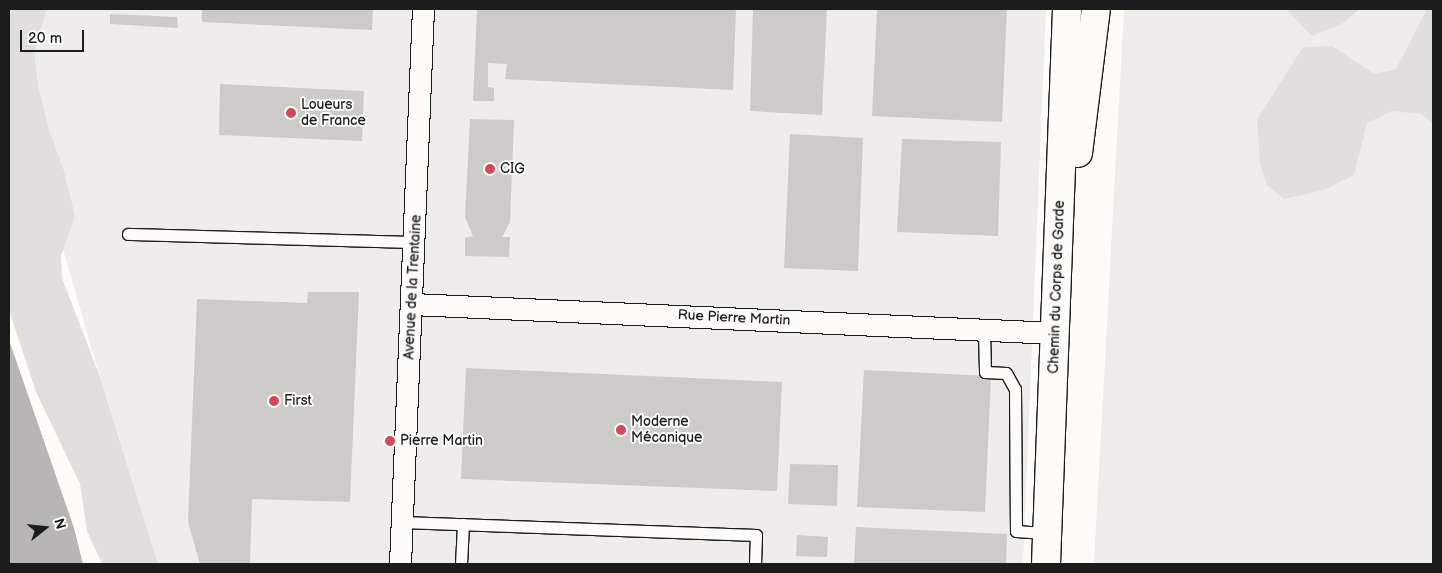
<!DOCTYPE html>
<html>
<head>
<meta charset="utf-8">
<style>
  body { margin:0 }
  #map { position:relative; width:1442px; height:573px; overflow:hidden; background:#fdfcf7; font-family:"Balsamiq Sans",sans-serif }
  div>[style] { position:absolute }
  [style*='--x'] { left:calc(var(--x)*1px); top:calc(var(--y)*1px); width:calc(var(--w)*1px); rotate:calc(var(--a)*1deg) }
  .built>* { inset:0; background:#eeede9 }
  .green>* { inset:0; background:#e0dfdb }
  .water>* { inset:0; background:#b7b6b2 }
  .building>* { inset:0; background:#cccbc8 }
  .roads { filter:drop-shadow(1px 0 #1c1c1c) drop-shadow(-1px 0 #1c1c1c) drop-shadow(0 1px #1c1c1c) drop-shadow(0 -1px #1c1c1c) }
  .service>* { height:11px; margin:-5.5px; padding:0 5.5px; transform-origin:5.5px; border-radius:5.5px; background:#fdfcf7 }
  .minor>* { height:21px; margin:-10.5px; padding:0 10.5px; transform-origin:10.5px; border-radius:10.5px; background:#fdfcf7 }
  .tertiary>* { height:28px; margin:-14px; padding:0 14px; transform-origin:14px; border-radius:14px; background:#fdfcf7 }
  .dots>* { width:14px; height:14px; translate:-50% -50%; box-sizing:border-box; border:2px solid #fdfcf7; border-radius:50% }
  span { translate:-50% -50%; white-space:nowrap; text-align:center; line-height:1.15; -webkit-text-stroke:4px #fdfcf7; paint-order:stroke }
  .poi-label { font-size:14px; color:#1c1c1c }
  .left { translate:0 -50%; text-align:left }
  .street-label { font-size:14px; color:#1c1c1c }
  .frame { position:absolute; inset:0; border:10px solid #1c1c1c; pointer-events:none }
  .north { position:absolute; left:20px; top:503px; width:50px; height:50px; -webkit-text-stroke:4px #fdfcf7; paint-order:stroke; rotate:74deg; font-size:14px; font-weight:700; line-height:20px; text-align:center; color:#1c1c1c }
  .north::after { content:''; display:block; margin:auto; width:18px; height:22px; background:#1c1c1c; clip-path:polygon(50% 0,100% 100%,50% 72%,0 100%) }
  .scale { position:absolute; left:20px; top:30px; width:64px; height:22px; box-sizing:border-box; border:2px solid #1c1c1c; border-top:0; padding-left:6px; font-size:15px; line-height:18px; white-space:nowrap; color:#1c1c1c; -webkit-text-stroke:4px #fdfcf7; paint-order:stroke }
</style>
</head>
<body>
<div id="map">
  <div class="built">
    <div style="clip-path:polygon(9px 9px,1046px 9px,1023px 564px,158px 564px,92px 350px,9px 61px)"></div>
    <div style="clip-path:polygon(1124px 9px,1433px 9px,1433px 564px,1094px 564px)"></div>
  </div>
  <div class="green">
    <div style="clip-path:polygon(9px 9px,47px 9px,34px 51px,38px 86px,49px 130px,64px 171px,75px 216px,61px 256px,62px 278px,100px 377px,158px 564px,102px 564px,87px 531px,80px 484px,36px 392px,9px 310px)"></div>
    <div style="clip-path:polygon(1286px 9px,1360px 9px,1343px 23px,1312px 36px)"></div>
    <div style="clip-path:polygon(1427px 9px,1433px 9px,1433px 123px,1421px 114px,1392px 111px,1367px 123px,1354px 175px,1324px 190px,1284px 199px,1267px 185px,1260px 164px,1257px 120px,1303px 47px,1332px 46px,1374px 74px,1396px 69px)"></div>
  </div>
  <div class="water">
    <div style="clip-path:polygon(9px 340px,74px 528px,83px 564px,9px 564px)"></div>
  </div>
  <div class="building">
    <div style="clip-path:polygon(202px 9px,373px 9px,372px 30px,202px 22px)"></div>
    <div style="clip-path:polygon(477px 9px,736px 9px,733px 90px,505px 79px,507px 64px,488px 63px,488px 87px,494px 88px,494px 101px,473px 101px)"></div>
    <div style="clip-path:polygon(753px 9px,827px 9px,822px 115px,750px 111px)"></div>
    <div style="clip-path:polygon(877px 9px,1007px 9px,1002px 122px,872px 116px)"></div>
    <div style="clip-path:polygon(110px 14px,177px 17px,178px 28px,110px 24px)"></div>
    <div style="clip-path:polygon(220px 84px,364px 91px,362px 141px,219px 135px)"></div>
    <div style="clip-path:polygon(470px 119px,514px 120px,510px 222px,502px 237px,510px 237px,509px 257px,465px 256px,465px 238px,473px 236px,465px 217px)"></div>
    <div style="clip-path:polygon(790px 134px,863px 138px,858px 271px,784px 268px)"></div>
    <div style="clip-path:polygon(902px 139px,1001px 142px,998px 236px,897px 232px)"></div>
    <div style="clip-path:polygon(308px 292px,359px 292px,350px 502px,252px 499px,250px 564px,200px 564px,188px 522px,197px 299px,307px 303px)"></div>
    <div style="clip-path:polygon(466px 368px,782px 382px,777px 491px,461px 479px)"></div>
    <div style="clip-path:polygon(864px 370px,991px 376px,985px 512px,857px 507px)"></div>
    <div style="clip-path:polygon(790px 464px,838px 465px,837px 506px,788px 504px)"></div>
    <div style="clip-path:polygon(856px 527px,1007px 534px,1006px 564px,854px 564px)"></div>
    <div style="clip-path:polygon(797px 535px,828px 537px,827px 557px,796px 556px)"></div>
  </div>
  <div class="roads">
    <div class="service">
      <div style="--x:128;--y:234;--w:287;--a:1.6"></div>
      <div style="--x:984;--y:330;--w:42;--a:88.6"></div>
      <div style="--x:985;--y:372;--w:21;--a:3"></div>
      <div style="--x:1006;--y:373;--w:18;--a:61"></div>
      <div style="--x:1015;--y:389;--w:142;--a:89.6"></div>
      <div style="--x:1016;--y:531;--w:31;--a:4"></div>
      <div style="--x:402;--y:522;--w:354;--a:2.1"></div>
      <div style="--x:756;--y:535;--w:29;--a:92"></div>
      <div style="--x:461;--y:564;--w:40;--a:-87.1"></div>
    </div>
    <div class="minor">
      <div style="--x:412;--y:304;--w:644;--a:2.58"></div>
      <div style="--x:400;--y:564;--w:555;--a:-87.63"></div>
    </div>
    <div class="tertiary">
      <div style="--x:1078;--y:153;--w:145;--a:-82.9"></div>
      <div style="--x:1046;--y:564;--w:555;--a:-87.83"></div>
    </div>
  </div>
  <div class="dots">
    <div style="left:291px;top:113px;background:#d1495b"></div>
    <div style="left:490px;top:169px;background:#d1495b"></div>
    <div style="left:274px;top:401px;background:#d1495b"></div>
    <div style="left:621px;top:430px;background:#d1495b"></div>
    <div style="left:390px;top:441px;background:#d1495b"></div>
  </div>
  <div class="poi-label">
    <span class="left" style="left:301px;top:113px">Loueurs<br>de France</span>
    <span class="left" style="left:500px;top:169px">CIG</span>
    <span class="left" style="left:284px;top:401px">First</span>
    <span class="left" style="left:631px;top:430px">Moderne<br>Mécanique</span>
    <span class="left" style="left:400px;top:441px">Pierre Martin</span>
  </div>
  <div class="street-label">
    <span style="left:413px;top:287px;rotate:-87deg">Avenue de la Trentaine</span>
    <span style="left:1057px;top:287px;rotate:-88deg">Chemin du Corps de Garde</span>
    <span style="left:734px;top:318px;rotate:3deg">Rue Pierre Martin</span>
  </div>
  <div class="frame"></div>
  <div class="north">N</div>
  <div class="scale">20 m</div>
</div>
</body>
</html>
